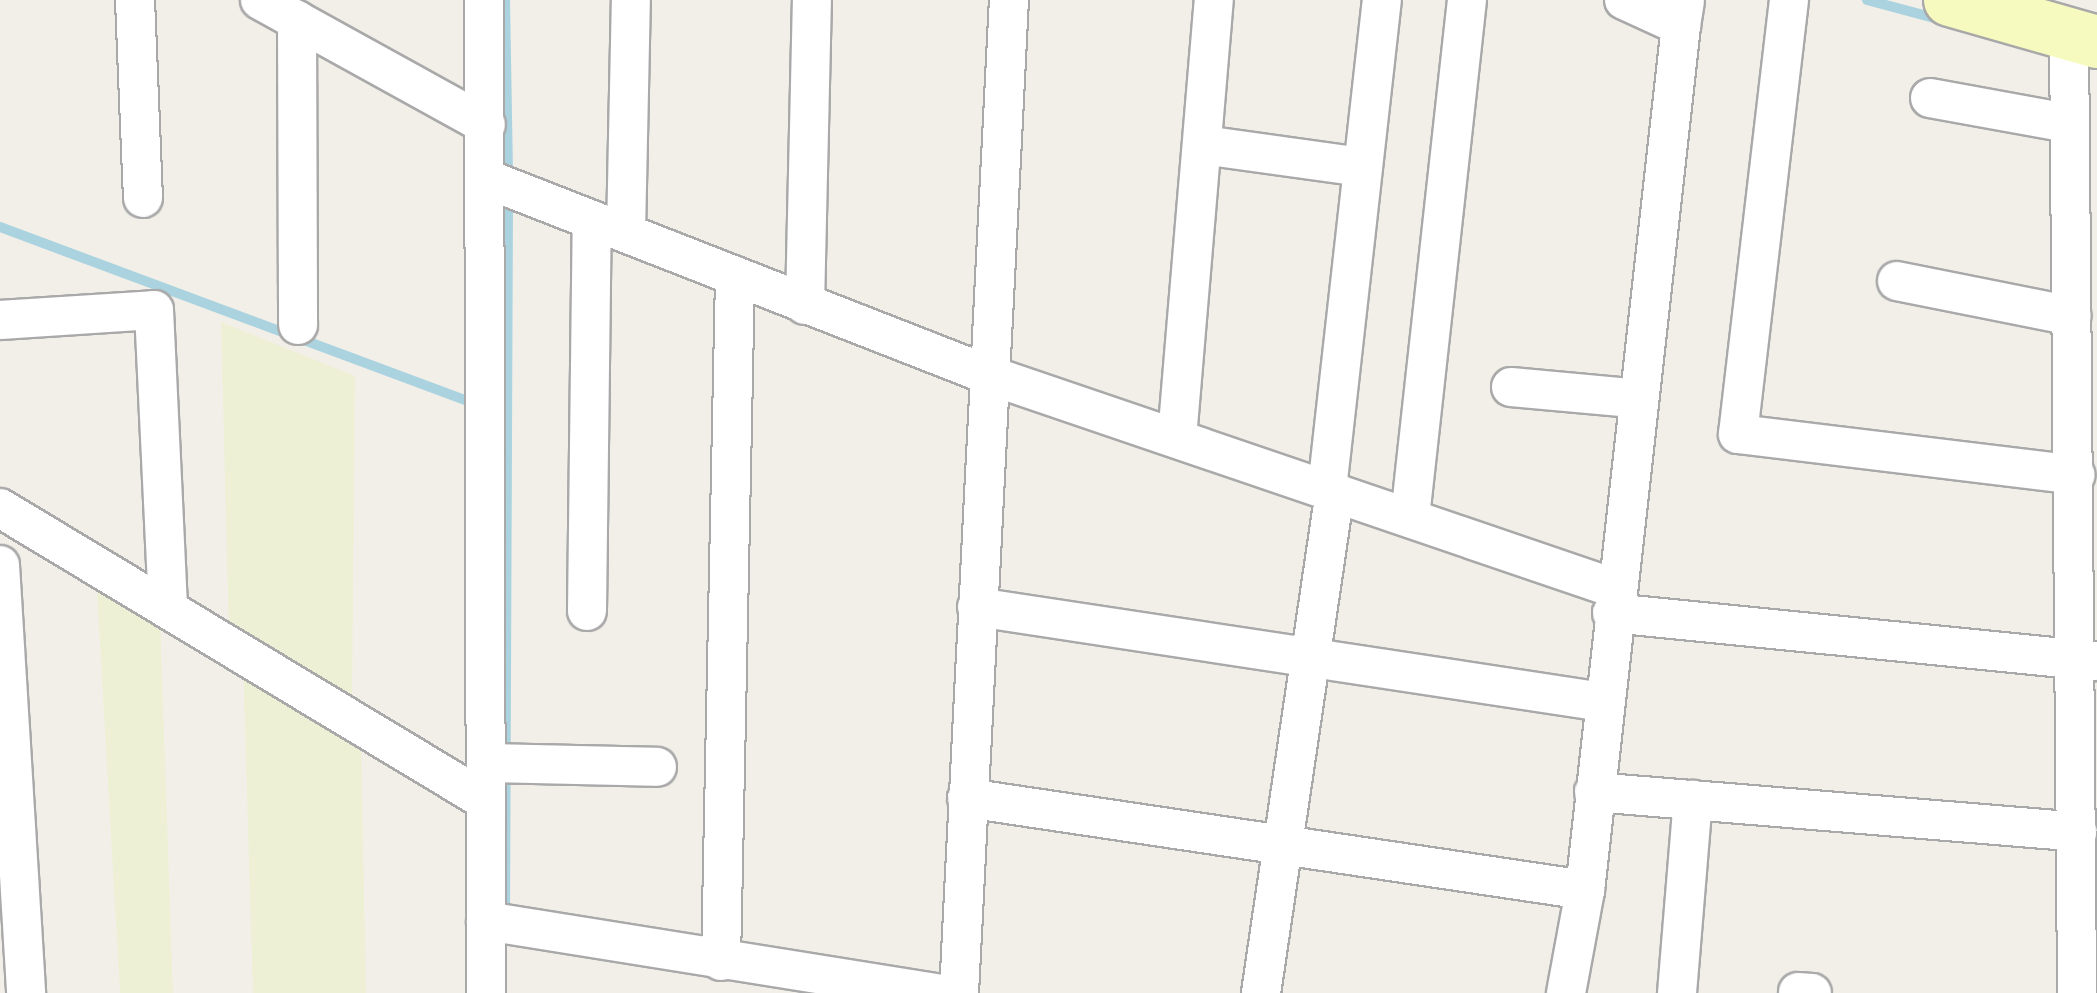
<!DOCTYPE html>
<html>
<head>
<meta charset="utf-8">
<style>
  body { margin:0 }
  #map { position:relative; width:2097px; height:993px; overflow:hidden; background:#f2efe9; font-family:"Asap Condensed",sans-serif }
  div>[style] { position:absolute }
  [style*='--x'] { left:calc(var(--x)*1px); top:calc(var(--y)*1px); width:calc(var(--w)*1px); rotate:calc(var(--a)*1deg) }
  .farmland>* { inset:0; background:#eef0d5 }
  .stream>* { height:10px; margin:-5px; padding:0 5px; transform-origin:5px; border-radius:5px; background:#aad3df }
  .roads { filter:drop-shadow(2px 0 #a9a9a9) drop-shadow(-2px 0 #a9a9a9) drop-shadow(0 2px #a9a9a9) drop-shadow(0 -2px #a9a9a9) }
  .street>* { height:38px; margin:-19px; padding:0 19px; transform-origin:19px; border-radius:19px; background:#fff }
  .secondary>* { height:52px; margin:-26px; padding:0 26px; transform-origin:26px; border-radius:26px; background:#f7fabf }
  span { translate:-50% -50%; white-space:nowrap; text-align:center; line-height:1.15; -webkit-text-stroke:8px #fff; paint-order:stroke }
</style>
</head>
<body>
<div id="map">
  <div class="farmland">
    <div style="clip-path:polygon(221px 322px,355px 376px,352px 709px,229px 636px)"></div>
    <div style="clip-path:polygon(97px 592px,160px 617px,173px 993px,120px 993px)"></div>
    <div style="clip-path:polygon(243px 663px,361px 738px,366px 993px,253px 993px)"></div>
  </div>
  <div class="stream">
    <div style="--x:505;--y:0;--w:177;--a:89"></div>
    <div style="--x:1867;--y:0;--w:78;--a:14.9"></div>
    <div style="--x:0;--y:227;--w:505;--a:20.41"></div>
    <div style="--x:505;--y:917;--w:723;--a:-89.76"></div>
  </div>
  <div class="roads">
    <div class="street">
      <div style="--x:135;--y:0;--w:198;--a:87.7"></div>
      <div style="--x:260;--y:0;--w:258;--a:28.9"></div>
      <div style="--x:484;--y:0;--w:993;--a:89.88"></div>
      <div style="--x:1624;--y:0;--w:63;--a:24.5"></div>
      <div style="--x:1681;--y:26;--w:25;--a:-81"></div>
      <div style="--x:1789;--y:0;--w:437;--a:96.7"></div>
      <div style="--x:1738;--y:434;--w:340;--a:6.9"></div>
      <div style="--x:297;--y:20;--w:305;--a:89.8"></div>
      <div style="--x:2069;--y:33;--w:960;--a:89.52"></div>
      <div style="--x:1930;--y:98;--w:139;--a:10.3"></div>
      <div style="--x:1203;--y:145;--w:161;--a:7.9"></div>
      <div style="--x:487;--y:179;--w:536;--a:21.34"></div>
      <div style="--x:986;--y:374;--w:663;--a:18.82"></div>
      <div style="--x:626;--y:233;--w:233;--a:-88.8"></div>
      <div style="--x:1897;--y:281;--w:178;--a:11.3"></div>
      <div style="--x:805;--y:305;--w:305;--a:-88.7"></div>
      <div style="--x:0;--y:320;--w:154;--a:-3.7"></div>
      <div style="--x:154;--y:310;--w:299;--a:87.3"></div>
      <div style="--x:1511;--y:387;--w:122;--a:5.2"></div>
      <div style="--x:1177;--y:438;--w:440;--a:-85.2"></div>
      <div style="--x:1327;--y:489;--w:492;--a:-83.6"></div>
      <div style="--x:0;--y:508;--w:567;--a:31.08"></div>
      <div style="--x:1410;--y:517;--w:520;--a:-83.71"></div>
      <div style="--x:0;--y:565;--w:429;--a:86.5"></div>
      <div style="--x:977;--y:607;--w:633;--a:8.63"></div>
      <div style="--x:587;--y:611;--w:391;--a:-89.3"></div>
      <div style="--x:1612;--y:613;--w:487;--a:5.7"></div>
      <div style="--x:486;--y:763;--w:171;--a:1.3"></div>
      <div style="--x:1594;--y:792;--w:485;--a:4.7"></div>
      <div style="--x:967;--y:798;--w:625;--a:8.47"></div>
      <div style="--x:486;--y:921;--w:457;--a:9.1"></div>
      <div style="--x:721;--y:961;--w:685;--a:-88.83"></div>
      <div style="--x:1798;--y:992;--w:14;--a:4"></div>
      <div style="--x:959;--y:993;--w:994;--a:-87.12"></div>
      <div style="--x:1261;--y:993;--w:507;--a:-81.61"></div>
      <div style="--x:1566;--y:993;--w:105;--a:-79.5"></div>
      <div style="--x:1585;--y:890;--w:869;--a:-83.66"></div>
      <div style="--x:1677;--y:993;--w:194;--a:-85.3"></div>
    </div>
    <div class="secondary">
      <div style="--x:1950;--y:0;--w:153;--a:15.9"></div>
    </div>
  </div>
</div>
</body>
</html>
